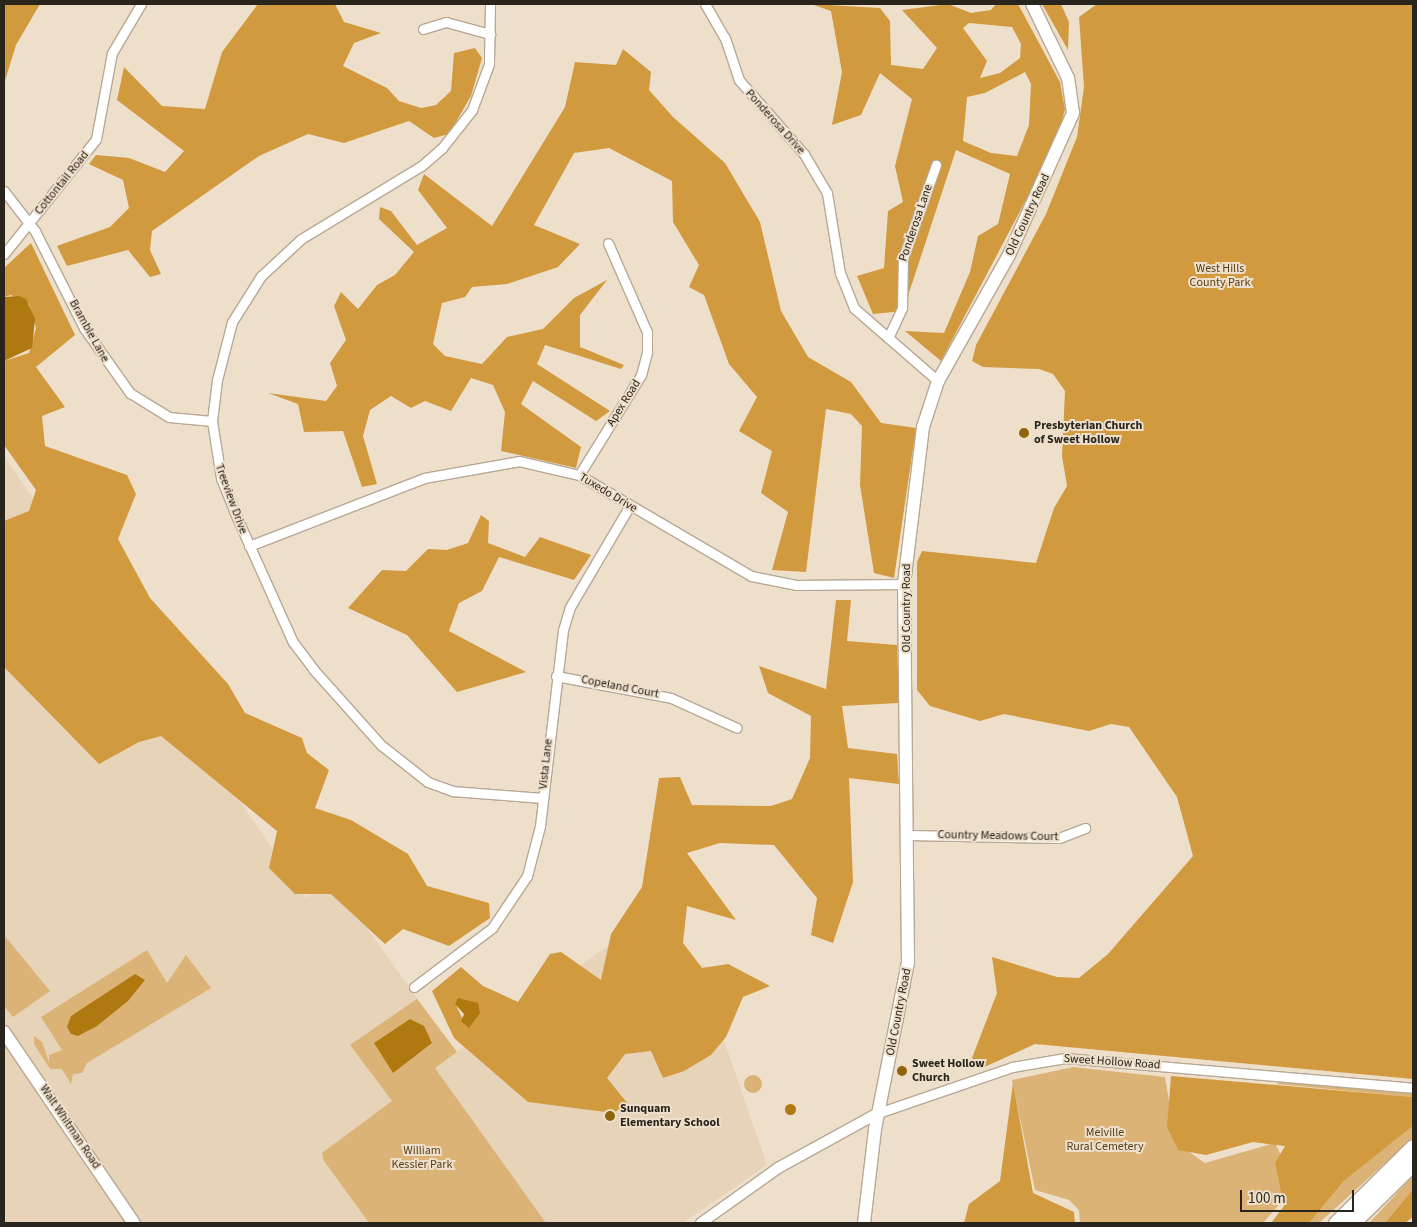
<!DOCTYPE html>
<html>
<head>
<meta charset="utf-8">
<style>
  body { margin:0 }
  #map { position:relative; width:1417px; height:1227px; overflow:hidden; background:#eedfcb; font-family:"Source Sans 3",sans-serif }
  div>[style] { position:absolute }
  [style*='--x'] { left:calc(var(--x)*1px); top:calc(var(--y)*1px); width:calc(var(--w)*1px); rotate:calc(var(--a)*1deg) }
  .built>* { inset:0; background:#e6d3b8 }
  .green>* { inset:0; background:#dcb376 }
  .round { border-radius:50% }
  .forest>* { inset:0; background:#d29a3f }
  .water>* { inset:0; background:#af7910 }
  .roads { filter:drop-shadow(1px 0 #b6a895) drop-shadow(-1px 0 #b6a895) drop-shadow(0 1px #b6a895) drop-shadow(0 -1px #b6a895) }
  .minor>* { height:9px; margin:-4.5px; padding:0 4.5px; transform-origin:4.5px; border-radius:4.5px; background:#fff }
  .tertiary>* { height:10px; margin:-5px; padding:0 5px; transform-origin:5px; border-radius:5px; background:#fff }
  .secondary>* { height:12px; margin:-6px; padding:0 6px; transform-origin:6px; border-radius:6px; background:#fff }
  .motorway>* { height:15px; margin:-7.5px; padding:0 7.5px; transform-origin:7.5px; border-radius:7.5px; background:#fff }
  .dots>* { width:14px; height:14px; translate:-50% -50%; box-sizing:border-box; border:2px solid #eedfcb; border-radius:50% }
  span { translate:-50% -50%; white-space:nowrap; text-align:center; line-height:1.15; -webkit-text-stroke:4px #eedfcb; paint-order:stroke }
  .street-label { font-size:12px; color:#29241c }
  .park-label { font-size:12px; color:#59411c }
  .poi-label { font-size:12px; color:#29241c; font-weight:700 }
  .left { translate:0 -50%; text-align:left }
  .frame { position:absolute; inset:0; border:5px solid #29241c; pointer-events:none }
  .scale { position:absolute; left:1240px; top:1190px; width:114px; height:22px; box-sizing:border-box; border:2px solid #29241c; border-top:0; padding-left:6px; font-size:15px; line-height:18px; white-space:nowrap; color:#29241c; -webkit-text-stroke:4px #eedfcb; paint-order:stroke }
</style>
</head>
<body>
<div id="map">
  <div class="built">
    <div style="clip-path:polygon(4px 456px,306px 898px,333px 881px,456px 1052px,622px 936px,716px 970px,705px 986px,767px 1165px,683px 1223px,546px 1223px,435px 1068px,324px 1161px,369px 1223px,4px 1223px)"></div>
  </div>
  <div class="green">
    <div style="clip-path:polygon(4px 935px,50px 991px,13px 1017px,4px 1006px)"></div>
    <div style="clip-path:polygon(147px 950px,167px 983px,186px 955px,211px 988px,87px 1063px,82px 1073px,73px 1074px,71px 1084px,62px 1069px,50px 1069px,34px 1044px,34px 1036px,42px 1042px,49px 1062px,49px 1055px,62px 1050px,41px 1017px)"></div>
    <div style="clip-path:polygon(417px 999px,457px 1052px,435px 1068px,546px 1223px,369px 1223px,324px 1161px,322px 1153px,392px 1101px,350px 1045px)"></div>
    <div style="clip-path:polygon(1073px 1067px,1165px 1077px,1173px 1125px,1185px 1149px,1205px 1163px,1275px 1143px,1296px 1185px,1263px 1223px,1080px 1223px,1079px 1210px,1069px 1200px,1035px 1190px,1012px 1080px)"></div>
    <div class="round" style="left:744px;top:1075px;width:18px;height:18px"></div>
    <div style="clip-path:polygon(1284px 1081px,1413px 1092px,1413px 1097px,1276px 1084px)"></div>
    <div style="clip-path:polygon(1413px 1126px,1413px 1138px,1319px 1223px,1309px 1223px,1344px 1181px)"></div>
    <div style="clip-path:polygon(1413px 1176px,1413px 1189px,1385px 1223px,1369px 1223px)"></div>
  </div>
  <div class="forest">
    <div style="clip-path:polygon(4px 4px,40px 4px,16px 45px,4px 84px)"></div>
    <div style="clip-path:polygon(258px 4px,335px 4px,344px 22px,381px 33px,354px 43px,343px 66px,387px 88px,399px 101px,421px 108px,436px 105px,451px 91px,454px 53px,475px 48px,482px 58px,471px 96px,449px 134px,434px 138px,409px 121px,344px 143px,308px 134px,259px 156px,152px 231px,150px 250px,161px 274px,150px 277px,128px 250px,67px 266px,57px 246px,110px 227px,129px 208px,123px 180px,89px 164px,96px 155px,129px 158px,165px 172px,184px 151px,117px 100px,124px 67px,162px 106px,205px 109px,222px 52px)"></div>
    <div style="clip-path:polygon(evenodd,811px 4px,880px 8px,890px 21px,891px 65px,923px 69px,937px 48px,902px 10px,948px 4px,971px 13px,991px 10px,996px 4px,1018px 4px,1060px 82px,1065px 109px,1057px 141px,941px 361px,905px 331px,944px 333px,970px 272px,978px 236px,998px 224px,1010px 174px,956px 150px,903px 311px,873px 314px,857px 276px,884px 268px,888px 211px,903px 202px,895px 166px,912px 99px,880px 73px,861px 115px,832px 125px,842px 72px,831px 11px,811px 4px,969px 23px,1012px 27px,1021px 44px,1020px 58px,1000px 73px,980px 78px,987px 61px,963px 28px,969px 23px,811px 4px,1025px 72px,1031px 84px,1029px 125px,1017px 156px,991px 153px,963px 141px,967px 97px,985px 93px,1025px 72px)"></div>
    <div style="clip-path:polygon(1042px 4px,1061px 4px,1069px 22px,1068px 50px)"></div>
    <div style="clip-path:polygon(1097px 4px,1413px 4px,1413px 1079px,1035px 1044px,980px 1069px,972px 1058px,997px 993px,992px 957px,1057px 977px,1079px 978px,1108px 954px,1193px 856px,1177px 797px,1129px 727px,1111px 724px,1089px 731px,1004px 714px,980px 721px,930px 706px,917px 690px,917px 562px,922px 551px,1036px 563px,1054px 508px,1067px 486px,1062px 456px,1065px 391px,1053px 374px,1039px 369px,983px 367px,972px 361px,976px 345px,1046px 214px,1077px 137px,1084px 87px,1079px 17px)"></div>
    <div style="clip-path:polygon(623px 49px,651px 72px,649px 90px,673px 117px,725px 163px,760px 222px,781px 311px,808px 357px,851px 382px,881px 423px,916px 428px,894px 578px,874px 573px,860px 485px,862px 426px,851px 414px,826px 409px,806px 572px,772px 570px,788px 512px,761px 493px,772px 451px,739px 431px,757px 397px,729px 364px,704px 295px,689px 287px,699px 265px,673px 222px,672px 181px,609px 148px,574px 153px,534px 225px,580px 244px,558px 267px,507px 284px,472px 287px,465px 297px,442px 303px,433px 344px,445px 356px,482px 364px,507px 337px,543px 329px,574px 298px,607px 280px,580px 315px,580px 347px,624px 365px,621px 369px,545px 345px,537px 364px,610px 411px,596px 421px,533px 381px,521px 404px,581px 447px,576px 468px,501px 451px,505px 412px,493px 385px,471px 378px,451px 411px,425px 401px,411px 408px,391px 396px,370px 410px,363px 436px,377px 484px,362px 487px,343px 431px,304px 432px,298px 404px,268px 393px,326px 401px,337px 386px,330px 363px,346px 340px,334px 306px,341px 292px,358px 309px,377px 285px,395px 275px,414px 252px,379px 219px,380px 207px,391px 211px,417px 245px,447px 228px,418px 190px,424px 174px,492px 226px,565px 107px,575px 62px,616px 65px)"></div>
    <div style="clip-path:polygon(31px 243px,75px 335px,36px 367px,65px 407px,42px 416px,45px 446px,127px 475px,136px 494px,118px 539px,150px 598px,228px 684px,245px 713px,302px 738px,307px 753px,329px 770px,315px 808px,351px 820px,408px 854px,427px 886px,489px 903px,490px 918px,449px 946px,403px 929px,385px 944px,331px 894px,295px 894px,269px 868px,277px 831px,161px 736px,139px 742px,99px 764px,4px 667px,4px 521px,29px 511px,36px 490px,4px 445px,4px 361px,29px 353px,36px 328px,29px 304px,11px 295px,4px 297px,4px 268px)"></div>
    <div style="clip-path:polygon(481px 515px,489px 521px,488px 543px,525px 557px,540px 537px,591px 555px,574px 580px,499px 557px,482px 591px,459px 603px,449px 631px,526px 672px,457px 692px,407px 635px,348px 608px,382px 570px,406px 571px,428px 549px,447px 550px,468px 543px)"></div>
    <div style="clip-path:polygon(evenodd,836px 600px,851px 600px,847px 641px,897px 645px,899px 703px,842px 706px,848px 748px,897px 754px,899px 784px,849px 778px,853px 882px,833px 943px,811px 935px,817px 898px,774px 845px,720px 843px,687px 853px,736px 920px,687px 906px,683px 943px,702px 968px,728px 964px,770px 986px,743px 997px,726px 1037px,711px 1055px,684px 1071px,663px 1078px,651px 1051px,625px 1054px,607px 1078px,628px 1104px,613px 1113px,528px 1102px,454px 1038px,432px 991px,461px 967px,483px 986px,518px 1002px,550px 954px,561px 952px,601px 980px,611px 934px,642px 887px,659px 778px,680px 777px,692px 805px,771px 806px,792px 799px,810px 758px,811px 716px,768px 693px,759px 666px,826px 689px,836px 600px,455px 1003px,476px 1016px,475px 1020px,465px 1024px,455px 1003px)"></div>
    <div style="clip-path:polygon(1171px 1076px,1413px 1097px,1413px 1126px,1344px 1181px,1309px 1223px,1271px 1223px,1284px 1206px,1275px 1163px,1285px 1146px,1253px 1142px,1206px 1155px,1178px 1150px,1167px 1127px)"></div>
    <div style="clip-path:polygon(1013px 1083px,1033px 1193px,1074px 1212px,1075px 1223px,964px 1223px,969px 1204px,1000px 1181px)"></div>
    <div style="clip-path:polygon(1413px 1189px,1413px 1217px,1405px 1223px,1385px 1223px)"></div>
  </div>
  <div class="water">
    <div style="clip-path:polygon(19px 296px,26px 299px,35px 319px,32px 348px,4px 361px,4px 297px)"></div>
    <div style="clip-path:polygon(135px 974px,145px 980px,128px 1001px,97px 1026px,78px 1036px,71px 1034px,67px 1027px,71px 1016px)"></div>
    <div style="clip-path:polygon(458px 998px,478px 1003px,480px 1013px,469px 1028px,461px 1021px,464px 1014px,455px 1004px)"></div>
    <div style="clip-path:polygon(410px 1019px,424px 1026px,432px 1043px,393px 1073px,374px 1043px)"></div>
    <div class="round" style="left:784.5px;top:1103.5px;width:11px;height:11px"></div>
  </div>
  <div class="roads">
    <div class="minor">
      <div style="--x:490;--y:4;--w:60;--a:91"></div>
      <div style="--x:489;--y:64;--w:49;--a:110.3"></div>
      <div style="--x:472;--y:110;--w:48;--a:128.3"></div>
      <div style="--x:442;--y:148;--w:28;--a:139"></div>
      <div style="--x:421;--y:166;--w:140;--a:148.7"></div>
      <div style="--x:301;--y:239;--w:54;--a:137.2"></div>
      <div style="--x:261;--y:276;--w:54;--a:122.2"></div>
      <div style="--x:232;--y:322;--w:60;--a:104.5"></div>
      <div style="--x:217;--y:380;--w:41;--a:97"></div>
      <div style="--x:212;--y:421;--w:58;--a:81"></div>
      <div style="--x:221;--y:478;--w:35;--a:68"></div>
      <div style="--x:234;--y:511;--w:144;--a:65.8"></div>
      <div style="--x:293;--y:642;--w:34;--a:53"></div>
      <div style="--x:313;--y:669;--w:102;--a:48.2"></div>
      <div style="--x:381;--y:745;--w:60;--a:38.2"></div>
      <div style="--x:428;--y:782;--w:27;--a:20"></div>
      <div style="--x:453;--y:791;--w:89;--a:4.5"></div>
      <div style="--x:705;--y:4;--w:39;--a:60"></div>
      <div style="--x:725;--y:38;--w:44;--a:71.6"></div>
      <div style="--x:739;--y:80;--w:98;--a:48.7"></div>
      <div style="--x:804;--y:154;--w:45;--a:59.5"></div>
      <div style="--x:827;--y:193;--w:81;--a:80.8"></div>
      <div style="--x:840;--y:273;--w:38;--a:68"></div>
      <div style="--x:854;--y:308;--w:111;--a:41"></div>
      <div style="--x:423;--y:29;--w:24;--a:-17"></div>
      <div style="--x:446;--y:22;--w:46;--a:15.3"></div>
      <div style="--x:4;--y:191;--w:51;--a:52.2"></div>
      <div style="--x:35;--y:231;--w:109;--a:63.2"></div>
      <div style="--x:84;--y:328;--w:80;--a:54.7"></div>
      <div style="--x:130;--y:393;--w:46;--a:31.6"></div>
      <div style="--x:169;--y:417;--w:43;--a:5.3"></div>
      <div style="--x:4;--y:254;--w:147;--a:-51.3"></div>
      <div style="--x:96;--y:139;--w:87;--a:-79.5"></div>
      <div style="--x:112;--y:53;--w:57;--a:-59.4"></div>
      <div style="--x:888;--y:338;--w:33;--a:-65"></div>
      <div style="--x:902;--y:308;--w:50;--a:-88.9"></div>
      <div style="--x:903;--y:258;--w:99;--a:-70.5"></div>
      <div style="--x:579;--y:475;--w:118;--a:-58.2"></div>
      <div style="--x:641;--y:375;--w:24;--a:-75"></div>
      <div style="--x:647;--y:352;--w:20;--a:-90"></div>
      <div style="--x:647;--y:332;--w:97;--a:-113.7"></div>
      <div style="--x:249;--y:546;--w:188;--a:-21.2"></div>
      <div style="--x:424;--y:478;--w:97;--a:-10.1"></div>
      <div style="--x:519;--y:461;--w:62;--a:13.1"></div>
      <div style="--x:579;--y:475;--w:199;--a:30.4"></div>
      <div style="--x:751;--y:576;--w:47;--a:11.1"></div>
      <div style="--x:797;--y:585;--w:107;--a:-0.5"></div>
      <div style="--x:556;--y:676;--w:117;--a:10.8"></div>
      <div style="--x:671;--y:698;--w:72;--a:24.4"></div>
      <div style="--x:909;--y:835;--w:150;--a:1.1"></div>
      <div style="--x:1059;--y:838;--w:28;--a:-21"></div>
      <div style="--x:414;--y:987;--w:98;--a:-37.1"></div>
      <div style="--x:492;--y:928;--w:63;--a:-56.1"></div>
      <div style="--x:527;--y:876;--w:52;--a:-75.4"></div>
      <div style="--x:540;--y:826;--w:197;--a:-83.3"></div>
      <div style="--x:563;--y:630;--w:24;--a:-73"></div>
      <div style="--x:570;--y:607;--w:116;--a:-59.5"></div>
      <div style="--x:878;--y:1113;--w:142;--a:-18.9"></div>
      <div style="--x:1012;--y:1067;--w:54;--a:-9.6"></div>
      <div style="--x:1065;--y:1058;--w:349;--a:4.9"></div>
    </div>
    <div class="tertiary">
      <div style="--x:701;--y:1223;--w:95;--a:-35.5"></div>
      <div style="--x:778;--y:1168;--w:114;--a:-28.8"></div>
    </div>
    <div class="secondary">
      <div style="--x:4;--y:1032;--w:231;--a:55.8"></div>
      <div style="--x:864;--y:1223;--w:95;--a:-83.3"></div>
      <div style="--x:875;--y:1129;--w:169;--a:-78.8"></div>
      <div style="--x:908;--y:963;--w:379;--a:-90.6"></div>
      <div style="--x:904;--y:584;--w:158;--a:-83.1"></div>
      <div style="--x:923;--y:427;--w:48;--a:-71.9"></div>
      <div style="--x:938;--y:381;--w:145;--a:-60.6"></div>
      <div style="--x:1009;--y:255;--w:156;--a:-65.7"></div>
      <div style="--x:1073;--y:113;--w:35;--a:-98"></div>
      <div style="--x:1068;--y:78;--w:82;--a:-115.9"></div>
    </div>
    <div class="motorway">
      <div style="--x:1336;--y:1223;--w:108;--a:-44.6"></div>
      <div style="--x:1352;--y:1223;--w:86;--a:-44.5"></div>
    </div>
  </div>
  <div class="dots">
    <div style="left:1024px;top:433px;background:#90630d"></div>
    <div style="left:902px;top:1071px;background:#90630d"></div>
    <div style="left:610px;top:1116px;background:#90630d"></div>
  </div>
  <div class="street-label">
    <span style="left:775px;top:122px;rotate:48deg">Ponderosa Drive</span>
    <span style="left:62px;top:183px;rotate:-51deg">Cottontail Road</span>
    <span style="left:1028px;top:215px;rotate:-65deg">Old Country Road</span>
    <span style="left:916px;top:223px;rotate:-71deg">Ponderosa Lane</span>
    <span style="left:89px;top:331px;rotate:61deg">Bramble Lane</span>
    <span style="left:624px;top:403px;rotate:-58deg">Apex Road</span>
    <span style="left:608px;top:493px;rotate:31deg">Tuxedo Drive</span>
    <span style="left:231px;top:499px;rotate:70deg">Treeview Drive</span>
    <span style="left:907px;top:608px;rotate:-90deg">Old Country Road</span>
    <span style="left:620px;top:687px;rotate:11deg">Copeland Court</span>
    <span style="left:546px;top:764px;rotate:-84deg">Vista Lane</span>
    <span style="left:998px;top:836px;rotate:1deg">Country Meadows Court</span>
    <span style="left:899px;top:1012px;rotate:-79deg">Old Country Road</span>
    <span style="left:1112px;top:1062px;rotate:4deg">Sweet Hollow Road</span>
    <span style="left:70px;top:1127px;rotate:56deg">Walt Whitman Road</span>
  </div>
  <div class="park-label">
    <span style="left:1220px;top:276px">West Hills<br>County Park</span>
    <span style="left:1105px;top:1140px">Melville<br>Rural Cemetery</span>
    <span style="left:422px;top:1158px">William<br>Kessler Park</span>
  </div>
  <div class="poi-label">
    <span class="left" style="left:1034px;top:433px">Presbyterian Church<br>of Sweet Hollow</span>
    <span class="left" style="left:912px;top:1071px">Sweet Hollow<br>Church</span>
    <span class="left" style="left:620px;top:1116px">Sunquam<br>Elementary School</span>
  </div>
  <div class="frame"></div>
  <div class="scale">100 m</div>
</div>
</body>
</html>
